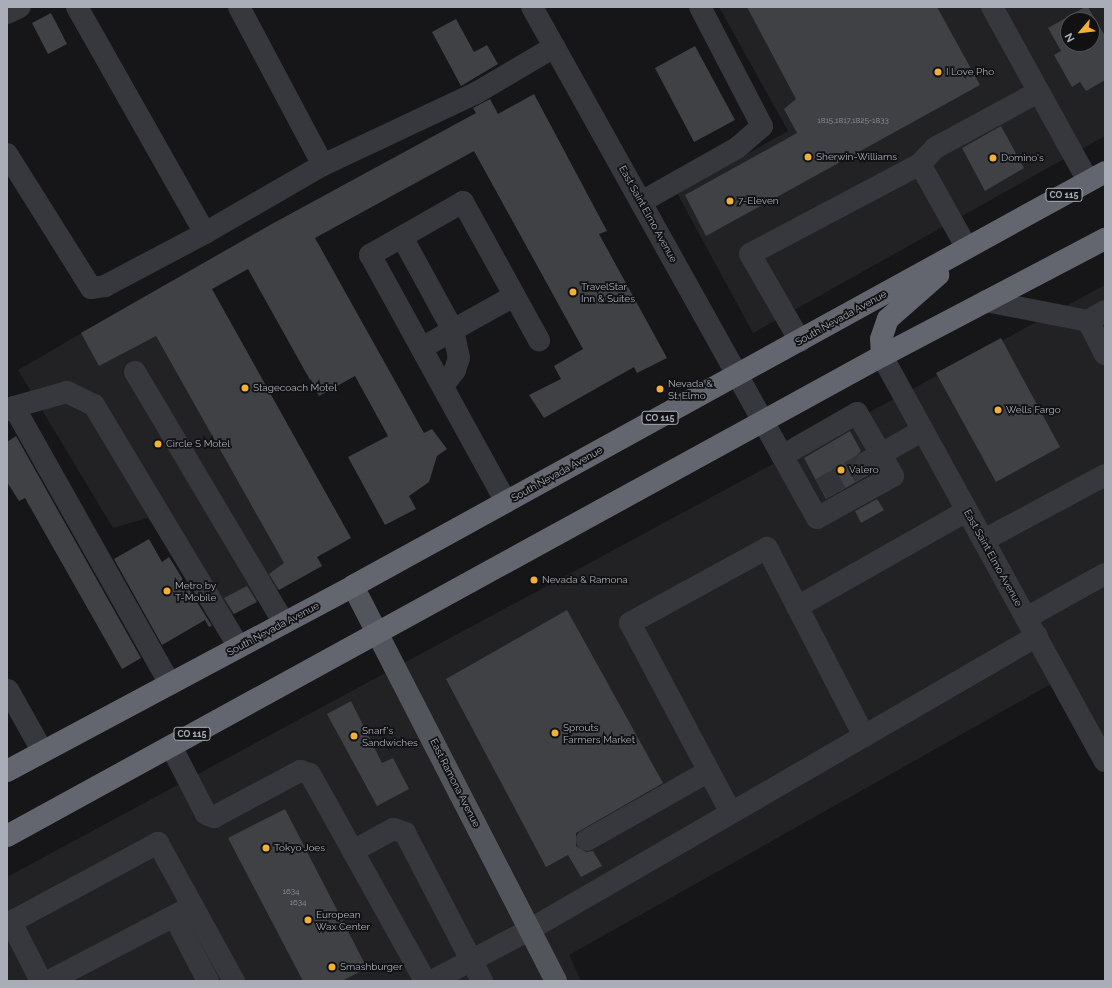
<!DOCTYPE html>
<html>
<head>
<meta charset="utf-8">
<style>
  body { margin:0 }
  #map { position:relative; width:1112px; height:988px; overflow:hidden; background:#161618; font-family:Raleway,sans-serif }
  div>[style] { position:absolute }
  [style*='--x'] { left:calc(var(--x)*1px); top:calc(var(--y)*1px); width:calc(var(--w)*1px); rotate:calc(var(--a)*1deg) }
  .built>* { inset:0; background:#222225 }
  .building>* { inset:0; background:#404145 }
  .minor-tunnel>* { height:22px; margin-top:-11px; transform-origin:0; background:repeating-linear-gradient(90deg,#333438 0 22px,transparent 0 33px) }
  .minor>* { height:22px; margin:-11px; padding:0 11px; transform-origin:11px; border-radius:11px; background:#37383d }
  .major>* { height:22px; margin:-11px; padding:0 11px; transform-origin:11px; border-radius:11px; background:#53555c }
  .highway>* { height:22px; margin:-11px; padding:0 11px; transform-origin:11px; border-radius:11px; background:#63666e }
  .dots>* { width:11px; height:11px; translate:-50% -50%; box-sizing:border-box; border:2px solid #111113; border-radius:50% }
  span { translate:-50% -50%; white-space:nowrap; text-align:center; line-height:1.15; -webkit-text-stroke:3.5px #111113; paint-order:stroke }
  .number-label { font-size:8px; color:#8e929b }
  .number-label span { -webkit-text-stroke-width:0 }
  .shield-label span { padding:1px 3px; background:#111113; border:1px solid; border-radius:3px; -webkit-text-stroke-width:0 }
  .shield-label { font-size:9px; color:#a8adb8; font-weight:700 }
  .poi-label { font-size:10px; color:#a8adb8 }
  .left { translate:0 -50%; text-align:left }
  .street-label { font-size:10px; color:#a8adb8 }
  .frame { position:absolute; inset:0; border:8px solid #a8adb8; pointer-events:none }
  .north { position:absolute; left:1060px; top:12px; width:40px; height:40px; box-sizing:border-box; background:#111113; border:1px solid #4d4f55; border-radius:50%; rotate:242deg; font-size:11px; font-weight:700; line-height:16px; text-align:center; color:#a8adb8 }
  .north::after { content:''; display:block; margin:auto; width:14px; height:18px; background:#f2b134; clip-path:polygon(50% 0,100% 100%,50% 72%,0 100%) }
</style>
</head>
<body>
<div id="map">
  <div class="built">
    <div style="clip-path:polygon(evenodd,719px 7px,1105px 7px,1105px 136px,753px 333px,677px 193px,788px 131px,719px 7px,1068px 20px,1092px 20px,1092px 44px,1068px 44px,1068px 20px)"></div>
    <div style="clip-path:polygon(165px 285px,322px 566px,215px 624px,148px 518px,113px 528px,18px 370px)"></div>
    <div style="clip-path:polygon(1105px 285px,1105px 756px,1060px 679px,569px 955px,581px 981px,7px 981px,7px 877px)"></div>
  </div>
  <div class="building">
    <div style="clip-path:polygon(747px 7px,937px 7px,980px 85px,706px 236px,685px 195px,797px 133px,784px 109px,796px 99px)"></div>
    <div style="clip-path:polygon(evenodd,1085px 7px,1088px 7px,1105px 36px,1105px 80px,1086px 91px,1080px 82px,1072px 87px,1054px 55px,1061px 51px,1048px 28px,1085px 7px,1068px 20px,1092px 20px,1092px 44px,1068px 44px,1068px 20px)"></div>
    <div style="clip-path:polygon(51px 13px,67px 44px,48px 54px,32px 23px)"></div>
    <div style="clip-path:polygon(456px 19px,474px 52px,487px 45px,498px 64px,461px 86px,432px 32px)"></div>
    <div style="clip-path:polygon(695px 46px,735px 120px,694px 142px,655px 68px)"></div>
    <div style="clip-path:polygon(534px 94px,607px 231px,599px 234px,667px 358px,637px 373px,634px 367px,544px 418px,529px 395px,561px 379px,554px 366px,583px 349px,474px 151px,315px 238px,424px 433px,432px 429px,447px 449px,437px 456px,429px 482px,409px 496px,416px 509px,385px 525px,348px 457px,388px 436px,355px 376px,319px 396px,248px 269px,212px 289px,351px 538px,317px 557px,322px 566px,279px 590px,269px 574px,284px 563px,156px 336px,99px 366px,81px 333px,270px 225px,476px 113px,473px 108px,490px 99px,498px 114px)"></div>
    <div style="clip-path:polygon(1001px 126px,1024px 168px,985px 191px,962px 148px)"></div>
    <div style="clip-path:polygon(1001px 338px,1060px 447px,996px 482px,936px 373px)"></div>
    <div style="clip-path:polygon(850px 431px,861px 451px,856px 456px,856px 468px,861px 473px,872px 473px,826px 499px,804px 458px)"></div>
    <div style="clip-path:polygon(16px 436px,141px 658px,122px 669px,25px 498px,19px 501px,7px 482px,7px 442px)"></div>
    <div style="clip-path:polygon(877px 499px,884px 510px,861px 523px,855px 511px)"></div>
    <div style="clip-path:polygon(149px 539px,162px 562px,169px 557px,212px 626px,209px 627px,205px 620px,162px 645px,114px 559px)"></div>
    <div style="clip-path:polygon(247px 586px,257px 602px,234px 614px,224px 598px)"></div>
    <div style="clip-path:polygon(567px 610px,663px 783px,576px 833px,576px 846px,586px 852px,593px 851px,602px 866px,581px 877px,568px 855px,546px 867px,446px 679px)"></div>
    <div style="clip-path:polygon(351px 701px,382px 763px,393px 758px,409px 789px,377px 806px,327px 714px)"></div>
    <div style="clip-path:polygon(285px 809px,367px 968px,342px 981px,303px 981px,228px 838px)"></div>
  </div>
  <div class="minor-tunnel">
    <div style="--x:821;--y:489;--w:53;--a:-30.4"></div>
  </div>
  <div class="minor">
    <div style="--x:77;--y:7;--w:260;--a:60.5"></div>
    <div style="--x:239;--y:7;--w:179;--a:62"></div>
    <div style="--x:532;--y:7;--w:585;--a:60.85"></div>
    <div style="--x:817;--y:518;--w:87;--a:-28.9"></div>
    <div style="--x:893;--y:476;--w:25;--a:-119"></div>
    <div style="--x:881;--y:454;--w:48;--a:-29.7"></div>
    <div style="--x:992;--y:7;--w:199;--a:61.1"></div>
    <div style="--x:7;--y:13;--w:14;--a:-25"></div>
    <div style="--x:7;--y:154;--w:158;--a:57.9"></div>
    <div style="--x:91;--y:288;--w:14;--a:-8"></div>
    <div style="--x:105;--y:286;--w:113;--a:-27.9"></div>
    <div style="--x:205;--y:233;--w:136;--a:-30"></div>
    <div style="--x:323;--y:165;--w:169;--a:-25.2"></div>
    <div style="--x:476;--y:93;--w:91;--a:-30.5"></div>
    <div style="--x:920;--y:164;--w:22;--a:-47"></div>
    <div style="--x:935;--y:148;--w:117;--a:-28.5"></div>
    <div style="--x:641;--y:202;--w:110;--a:-29.4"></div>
    <div style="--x:737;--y:148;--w:33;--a:-41"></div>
    <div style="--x:762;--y:126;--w:134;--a:-117.5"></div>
    <div style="--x:402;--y:237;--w:106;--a:61.3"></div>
    <div style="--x:453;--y:330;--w:36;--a:150"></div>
    <div style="--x:986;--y:301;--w:104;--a:11.1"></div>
    <div style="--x:1105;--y:311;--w:20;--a:150"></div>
    <div style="--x:1088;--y:321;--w:37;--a:63"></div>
    <div style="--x:800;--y:341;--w:100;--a:-119.9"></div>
    <div style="--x:750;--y:254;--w:192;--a:-27.9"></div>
    <div style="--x:920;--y:164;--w:96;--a:60.8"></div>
    <div style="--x:882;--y:356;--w:462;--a:61.2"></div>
    <div style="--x:135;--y:372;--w:292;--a:59.3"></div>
    <div style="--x:443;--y:386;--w:20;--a:-53"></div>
    <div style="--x:455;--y:370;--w:13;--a:-72"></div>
    <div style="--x:459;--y:358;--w:29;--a:-102"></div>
    <div style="--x:453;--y:330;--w:70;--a:-29.1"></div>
    <div style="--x:14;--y:407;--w:55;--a:-15.8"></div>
    <div style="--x:67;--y:392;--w:30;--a:26"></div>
    <div style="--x:94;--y:405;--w:282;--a:59.1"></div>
    <div style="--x:7;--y:410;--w:8;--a:-23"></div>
    <div style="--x:14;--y:407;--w:318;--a:60.6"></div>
    <div style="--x:782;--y:456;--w:86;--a:-29.8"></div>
    <div style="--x:857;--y:413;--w:48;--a:59.7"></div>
    <div style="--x:881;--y:454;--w:16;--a:150"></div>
    <div style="--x:506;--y:502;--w:282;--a:-118.8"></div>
    <div style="--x:370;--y:255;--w:107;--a:-29.7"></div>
    <div style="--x:463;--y:202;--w:158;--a:61.2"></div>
    <div style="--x:984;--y:540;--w:137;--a:-28.2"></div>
    <div style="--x:797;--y:607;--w:195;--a:-29.5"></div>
    <div style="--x:1026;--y:618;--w:90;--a:-29.1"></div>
    <div style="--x:8;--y:690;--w:71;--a:60.6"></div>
    <div style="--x:171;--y:746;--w:76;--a:62.8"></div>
    <div style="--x:206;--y:814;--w:9;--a:21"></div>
    <div style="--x:214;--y:817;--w:98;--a:-28.1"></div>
    <div style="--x:300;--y:771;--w:10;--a:17"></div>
    <div style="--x:310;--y:774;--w:237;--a:60.9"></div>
    <div style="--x:730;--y:811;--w:213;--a:-118"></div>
    <div style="--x:630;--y:623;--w:156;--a:-28.7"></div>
    <div style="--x:767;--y:548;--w:212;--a:62.7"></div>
    <div style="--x:587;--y:840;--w:140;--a:-29.5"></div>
    <div style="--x:353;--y:851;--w:46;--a:-28.8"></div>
    <div style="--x:393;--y:829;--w:13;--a:18"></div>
    <div style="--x:405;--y:833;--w:167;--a:62.5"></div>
    <div style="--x:174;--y:916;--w:73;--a:62.4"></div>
    <div style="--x:41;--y:981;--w:66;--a:-117"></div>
    <div style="--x:11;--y:922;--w:167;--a:-28.3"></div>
    <div style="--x:158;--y:843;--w:158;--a:61.2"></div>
    <div style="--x:49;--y:981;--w:162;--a:-27.5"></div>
    <div style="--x:432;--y:981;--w:110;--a:-27.7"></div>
    <div style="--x:529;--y:930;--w:587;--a:-30.06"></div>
  </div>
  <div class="major">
    <div style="--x:353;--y:586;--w:444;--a:62.8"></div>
  </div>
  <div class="highway">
    <div style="--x:882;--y:356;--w:17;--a:-93"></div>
    <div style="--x:881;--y:339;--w:21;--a:-71"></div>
    <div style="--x:888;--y:319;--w:67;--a:-41.3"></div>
    <div style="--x:7;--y:771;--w:392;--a:-28.1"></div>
    <div style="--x:353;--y:586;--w:858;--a:-28.83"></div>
    <div style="--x:7;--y:836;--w:998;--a:-28.75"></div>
    <div style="--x:882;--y:356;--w:252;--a:-27.7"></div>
  </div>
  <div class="dots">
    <div style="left:938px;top:72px;background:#f2b134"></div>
    <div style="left:808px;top:157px;background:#f2b134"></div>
    <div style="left:993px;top:158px;background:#f2b134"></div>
    <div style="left:730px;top:201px;background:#f2b134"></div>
    <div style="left:573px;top:292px;background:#f2b134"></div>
    <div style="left:245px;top:388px;background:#f2b134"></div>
    <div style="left:660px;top:389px;background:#f2b134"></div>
    <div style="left:998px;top:410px;background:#f2b134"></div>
    <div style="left:158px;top:444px;background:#f2b134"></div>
    <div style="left:841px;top:470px;background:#f2b134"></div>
    <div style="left:534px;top:580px;background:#f2b134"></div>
    <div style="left:167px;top:591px;background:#f2b134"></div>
    <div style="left:555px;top:733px;background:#f2b134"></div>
    <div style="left:354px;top:736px;background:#f2b134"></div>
    <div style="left:266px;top:848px;background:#f2b134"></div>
    <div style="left:308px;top:920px;background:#f2b134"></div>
    <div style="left:332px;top:967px;background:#f2b134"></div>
  </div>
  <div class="number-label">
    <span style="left:853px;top:121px">1815,1817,1825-1833</span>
    <span style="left:291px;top:892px">1634</span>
    <span style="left:298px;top:903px">1634</span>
  </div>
  <div class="shield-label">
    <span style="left:1064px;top:195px">CO 115</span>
    <span style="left:660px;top:418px">CO 115</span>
    <span style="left:192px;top:734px">CO 115</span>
  </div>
  <div class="poi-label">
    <span class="left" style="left:946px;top:72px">I Love Pho</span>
    <span class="left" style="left:816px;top:157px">Sherwin-Williams</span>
    <span class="left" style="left:1001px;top:158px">Domino's</span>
    <span class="left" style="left:738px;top:201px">7-Eleven</span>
    <span class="left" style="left:581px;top:292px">TravelStar<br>Inn &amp; Suites</span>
    <span class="left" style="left:668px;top:389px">Nevada &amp;<br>St. Elmo</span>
    <span class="left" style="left:253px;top:388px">Stagecoach Motel</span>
    <span class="left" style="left:1006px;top:410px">Wells Fargo</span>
    <span class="left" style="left:166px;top:444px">Circle S Motel</span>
    <span class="left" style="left:849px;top:470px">Valero</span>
    <span class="left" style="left:542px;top:580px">Nevada &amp; Ramona</span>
    <span class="left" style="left:175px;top:591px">Metro by<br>T-Mobile</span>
    <span class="left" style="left:563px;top:733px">Sprouts<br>Farmers Market</span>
    <span class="left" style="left:362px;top:736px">Snarf's<br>Sandwiches</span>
    <span class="left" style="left:274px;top:848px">Tokyo Joes</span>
    <span class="left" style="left:316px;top:920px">European<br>Wax Center</span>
    <span class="left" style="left:340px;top:967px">Smashburger</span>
  </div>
  <div class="street-label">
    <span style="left:648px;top:214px;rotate:61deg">East Saint Elmo Avenue</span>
    <span style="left:841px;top:318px;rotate:-29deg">South Nevada Avenue</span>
    <span style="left:557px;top:474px;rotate:-29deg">South Nevada Avenue</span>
    <span style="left:993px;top:558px;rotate:61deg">East Saint Elmo Avenue</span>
    <span style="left:273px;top:629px;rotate:-28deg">South Nevada Avenue</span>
    <span style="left:455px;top:783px;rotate:63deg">East Ramona Avenue</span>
  </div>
  <div class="frame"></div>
  <div class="north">N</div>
</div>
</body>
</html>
